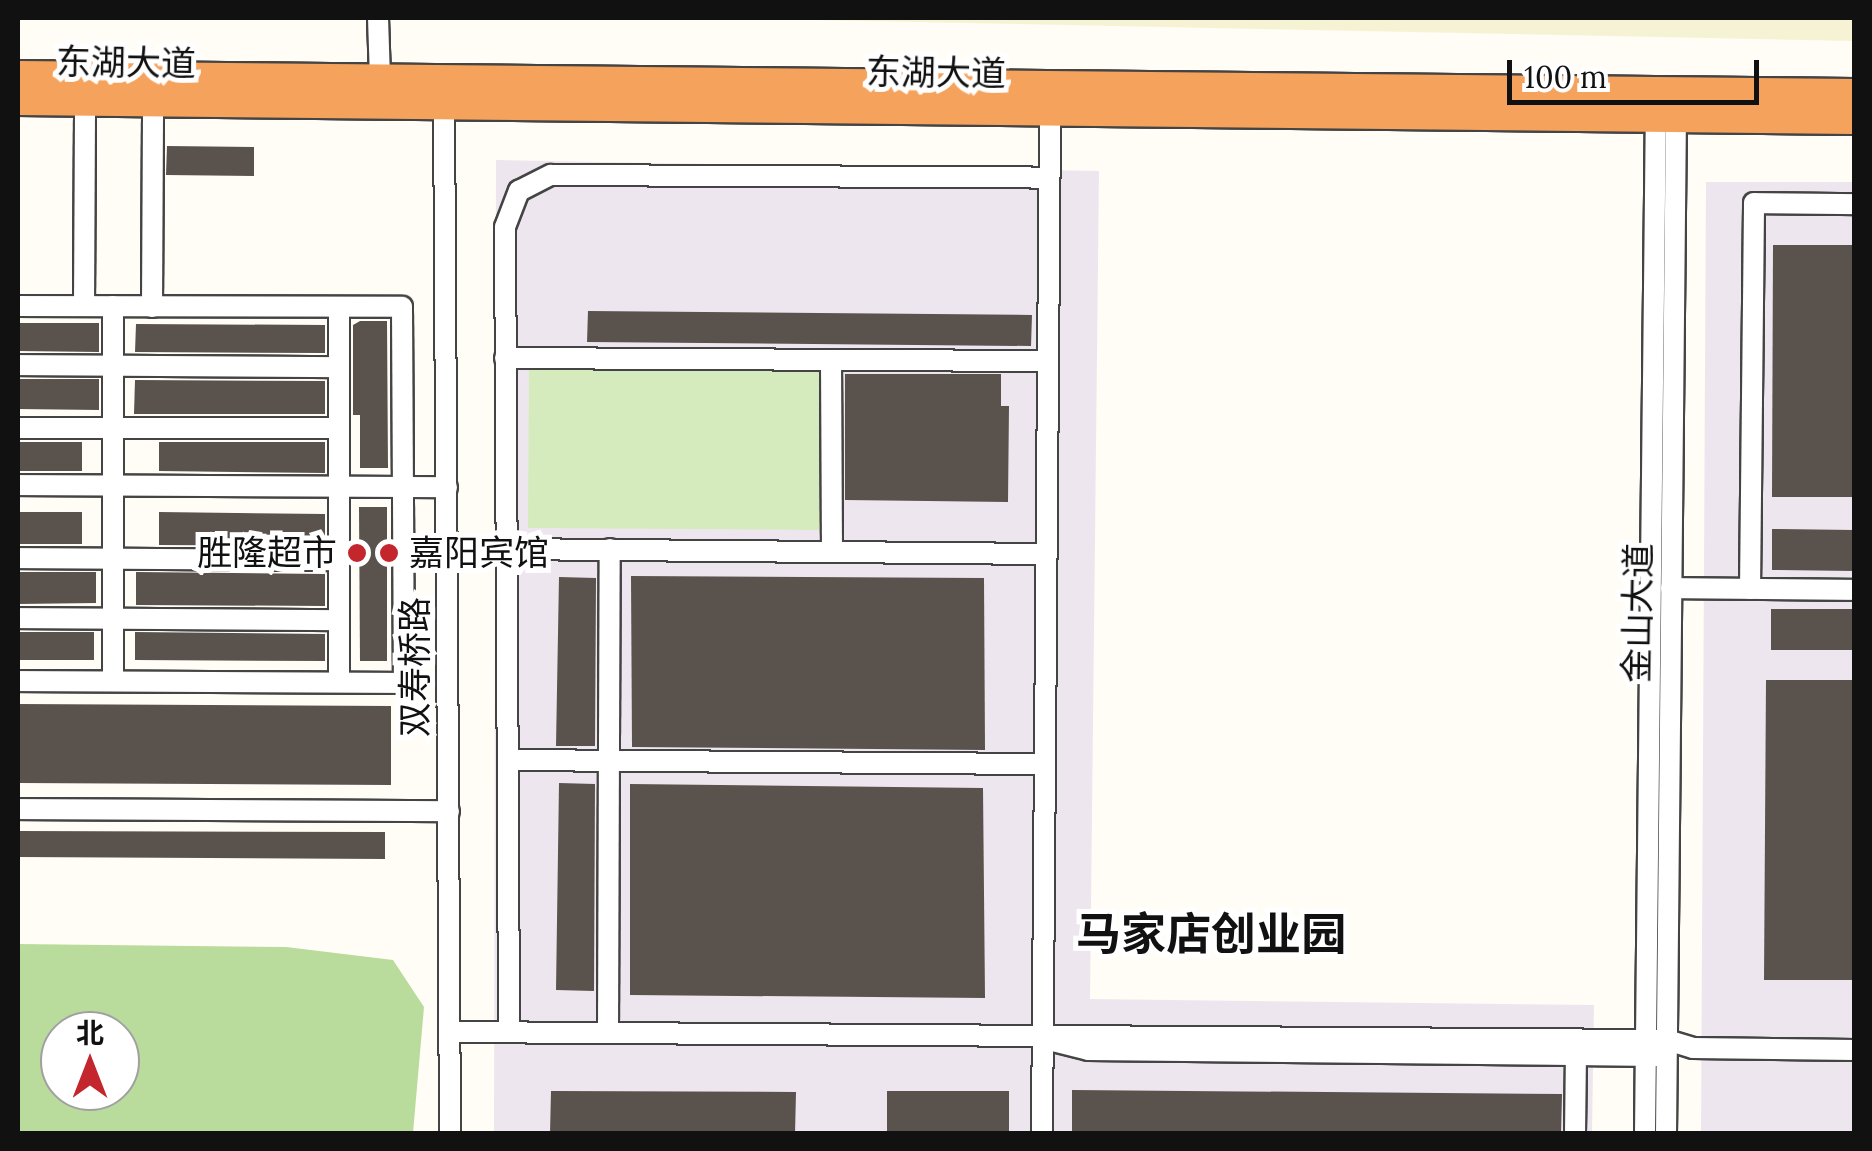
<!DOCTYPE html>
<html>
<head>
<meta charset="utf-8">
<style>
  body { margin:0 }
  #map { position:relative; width:1872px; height:1151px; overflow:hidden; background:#fffdf5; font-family:Lora,"Noto Sans SC",serif }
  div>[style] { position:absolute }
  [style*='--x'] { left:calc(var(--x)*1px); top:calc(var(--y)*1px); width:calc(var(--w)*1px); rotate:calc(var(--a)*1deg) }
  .industrial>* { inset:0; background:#eee6ef }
  .farmland>* { inset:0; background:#f6f3d4 }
  .green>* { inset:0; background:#d5ebbd }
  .forest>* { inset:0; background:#b9dc9c }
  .building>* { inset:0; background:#5a524d }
  .roads { filter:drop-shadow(2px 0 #444) drop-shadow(-2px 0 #444) drop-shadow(0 2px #444) drop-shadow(0 -2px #444) }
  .minor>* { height:20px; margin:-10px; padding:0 10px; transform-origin:10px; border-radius:10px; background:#fff }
  .highway>* { height:30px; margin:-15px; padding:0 15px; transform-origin:15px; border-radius:15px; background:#f5a25d }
  .dots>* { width:28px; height:28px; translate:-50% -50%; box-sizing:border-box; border:5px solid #fff; border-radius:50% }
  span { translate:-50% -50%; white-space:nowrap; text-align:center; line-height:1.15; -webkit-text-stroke:10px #fff; paint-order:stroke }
  .street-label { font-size:35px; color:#111 }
  .poi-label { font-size:35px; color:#111 }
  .right { translate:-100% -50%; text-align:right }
  .left { translate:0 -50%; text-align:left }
  .district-label { font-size:45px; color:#111; font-weight:700 }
  .frame { position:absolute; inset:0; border:20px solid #111; pointer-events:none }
  .north { position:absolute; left:40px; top:1011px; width:100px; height:100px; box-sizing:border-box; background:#fff; border:2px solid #a0a0a0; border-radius:50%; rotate:0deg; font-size:28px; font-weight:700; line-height:40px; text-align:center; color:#111 }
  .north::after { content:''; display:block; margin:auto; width:35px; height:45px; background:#c4262e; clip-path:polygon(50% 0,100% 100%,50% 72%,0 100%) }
  .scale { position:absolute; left:1507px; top:60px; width:252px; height:45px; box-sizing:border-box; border:5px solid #111; border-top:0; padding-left:12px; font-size:30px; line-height:35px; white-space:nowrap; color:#111; -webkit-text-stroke:8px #fff; paint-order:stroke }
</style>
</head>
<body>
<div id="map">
  <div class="industrial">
    <div style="clip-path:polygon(496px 160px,1099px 171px,1090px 999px,1594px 1005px,1592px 1133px,494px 1134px)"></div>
    <div style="clip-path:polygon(1706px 182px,1854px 182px,1854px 1133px,1701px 1134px)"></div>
  </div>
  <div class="farmland">
    <div style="clip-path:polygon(716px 18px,1854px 18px,1854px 41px)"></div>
  </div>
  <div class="green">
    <div style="clip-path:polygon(529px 367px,824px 369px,823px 530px,528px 528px)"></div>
  </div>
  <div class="forest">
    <div style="clip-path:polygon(evenodd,18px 944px,286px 947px,393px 960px,424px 1007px,413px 1133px,18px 1133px,18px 944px,60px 1031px,120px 1031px,120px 1091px,60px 1091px,60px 1031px)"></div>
  </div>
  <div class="building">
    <div style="clip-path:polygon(167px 146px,254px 147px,254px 176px,166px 175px)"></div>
    <div style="clip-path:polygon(1773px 245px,1854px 245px,1854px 497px,1772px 497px)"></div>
    <div style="clip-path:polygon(588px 311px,1032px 315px,1031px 346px,587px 342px)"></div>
    <div style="clip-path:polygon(360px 321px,387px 321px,388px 468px,360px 468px,360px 415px,353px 415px,353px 325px)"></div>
    <div style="clip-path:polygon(18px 323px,99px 323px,99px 352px,18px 351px)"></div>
    <div style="clip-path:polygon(136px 324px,325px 325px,325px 353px,135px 352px)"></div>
    <div style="clip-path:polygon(845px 374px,1001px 374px,1001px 406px,1009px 406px,1008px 502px,845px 500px)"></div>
    <div style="clip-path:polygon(18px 379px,99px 379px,99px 410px,18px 409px)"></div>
    <div style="clip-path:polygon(135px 380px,325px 381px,325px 414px,134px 414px)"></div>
    <div style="clip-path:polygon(18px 442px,82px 442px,82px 471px,18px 471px)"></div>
    <div style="clip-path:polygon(159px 442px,325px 442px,325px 473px,159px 471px)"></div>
    <div style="clip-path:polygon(359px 507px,387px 507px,387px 661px,360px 661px)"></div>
    <div style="clip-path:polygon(18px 512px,82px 512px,82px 544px,18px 544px)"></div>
    <div style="clip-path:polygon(159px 512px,325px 514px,325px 546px,159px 545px)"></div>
    <div style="clip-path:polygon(1772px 529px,1854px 530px,1854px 571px,1772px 570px)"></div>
    <div style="clip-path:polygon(18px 572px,96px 572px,96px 603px,18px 604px)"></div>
    <div style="clip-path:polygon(136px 572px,325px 574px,325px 606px,136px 605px)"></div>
    <div style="clip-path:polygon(631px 576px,984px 578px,985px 750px,632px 747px)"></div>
    <div style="clip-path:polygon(559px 577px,596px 578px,595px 746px,556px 746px)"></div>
    <div style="clip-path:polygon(1771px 609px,1854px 609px,1854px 650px,1771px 650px)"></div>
    <div style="clip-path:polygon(18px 632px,94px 632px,94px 660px,18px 660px)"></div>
    <div style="clip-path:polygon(135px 632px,325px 634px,325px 661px,135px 660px)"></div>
    <div style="clip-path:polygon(1766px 680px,1854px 680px,1854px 980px,1764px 980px)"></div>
    <div style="clip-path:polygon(18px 704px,391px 706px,391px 785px,18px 783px)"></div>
    <div style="clip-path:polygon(559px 783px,595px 784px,594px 991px,556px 990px)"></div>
    <div style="clip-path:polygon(630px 784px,983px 788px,985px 998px,630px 995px)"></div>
    <div style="clip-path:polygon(18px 831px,385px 832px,385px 859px,18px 857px)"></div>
    <div style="clip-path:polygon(1072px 1090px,1562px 1094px,1561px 1134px,1072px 1134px)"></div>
    <div style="clip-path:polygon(551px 1091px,796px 1092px,795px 1134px,550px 1134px)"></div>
    <div style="clip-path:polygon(887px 1091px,1009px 1091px,1009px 1134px,887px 1134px)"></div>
  </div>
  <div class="roads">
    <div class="minor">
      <div style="--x:378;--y:18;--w:61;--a:88.1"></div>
      <div style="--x:444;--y:96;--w:1038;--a:89.67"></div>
      <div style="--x:18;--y:306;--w:384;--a:0.1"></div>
      <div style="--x:402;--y:307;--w:376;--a:89.7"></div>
      <div style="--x:404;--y:683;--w:386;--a:-179.7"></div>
      <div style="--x:84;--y:306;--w:206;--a:-89.7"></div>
      <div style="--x:113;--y:306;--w:375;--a:90"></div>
      <div style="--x:152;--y:307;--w:206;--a:-89.7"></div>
      <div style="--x:339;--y:307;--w:375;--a:90"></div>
      <div style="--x:505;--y:358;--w:543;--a:0.32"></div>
      <div style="--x:831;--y:360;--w:192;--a:89.7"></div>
      <div style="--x:18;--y:365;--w:321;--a:0.4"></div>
      <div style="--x:18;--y:428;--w:321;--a:0"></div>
      <div style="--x:18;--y:485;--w:429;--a:0.3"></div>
      <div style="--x:506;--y:549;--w:540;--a:0.53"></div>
      <div style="--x:18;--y:558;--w:321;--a:0.4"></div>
      <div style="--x:1671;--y:588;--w:183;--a:0.6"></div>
      <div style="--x:1750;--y:589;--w:386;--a:-89.4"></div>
      <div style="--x:1754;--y:203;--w:100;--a:0.6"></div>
      <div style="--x:18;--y:618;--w:321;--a:0.4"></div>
      <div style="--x:508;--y:760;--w:537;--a:0.43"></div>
      <div style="--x:18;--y:809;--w:431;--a:0.3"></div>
      <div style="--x:450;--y:1032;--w:1217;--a:0.38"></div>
      <div style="--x:1667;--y:1040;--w:27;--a:17"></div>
      <div style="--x:1693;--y:1048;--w:161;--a:0.7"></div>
      <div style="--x:509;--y:1032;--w:805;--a:-90.28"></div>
      <div style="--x:505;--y:227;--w:39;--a:-69"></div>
      <div style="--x:519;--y:191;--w:36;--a:-27"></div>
      <div style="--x:551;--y:175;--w:498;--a:0.3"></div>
      <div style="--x:608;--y:1032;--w:483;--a:-89.8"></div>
      <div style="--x:1053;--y:1041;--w:36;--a:14"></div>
      <div style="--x:1088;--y:1050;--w:569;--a:0.6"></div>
      <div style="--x:1042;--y:1134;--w:1022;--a:-89.55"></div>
      <div style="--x:1575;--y:1134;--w:88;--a:-89.3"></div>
      <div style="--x:1645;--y:1134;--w:1028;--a:-89.39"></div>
      <div style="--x:1666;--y:1134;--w:1028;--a:-89.44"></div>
    </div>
    <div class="highway">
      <div style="--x:18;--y:76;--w:1836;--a:0.56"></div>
      <div style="--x:18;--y:100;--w:1836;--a:0.59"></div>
    </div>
  </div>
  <div class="dots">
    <div style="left:357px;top:553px;background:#c4262e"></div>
    <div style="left:389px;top:553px;background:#c4262e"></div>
  </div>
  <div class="street-label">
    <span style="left:126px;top:63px;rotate:1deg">东湖大道</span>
    <span style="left:936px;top:73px;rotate:1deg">东湖大道</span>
    <span style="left:1638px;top:613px;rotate:-89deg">金山大道</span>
    <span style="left:415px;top:667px;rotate:-90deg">双寿桥路</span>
  </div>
  <div class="poi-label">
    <span class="right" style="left:337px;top:553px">胜隆超市</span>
    <span class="left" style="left:409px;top:553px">嘉阳宾馆</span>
  </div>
  <div class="district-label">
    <span style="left:1211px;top:934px">马家店创业园</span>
  </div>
  <div class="frame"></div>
  <div class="north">北</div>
  <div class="scale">100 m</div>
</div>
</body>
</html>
